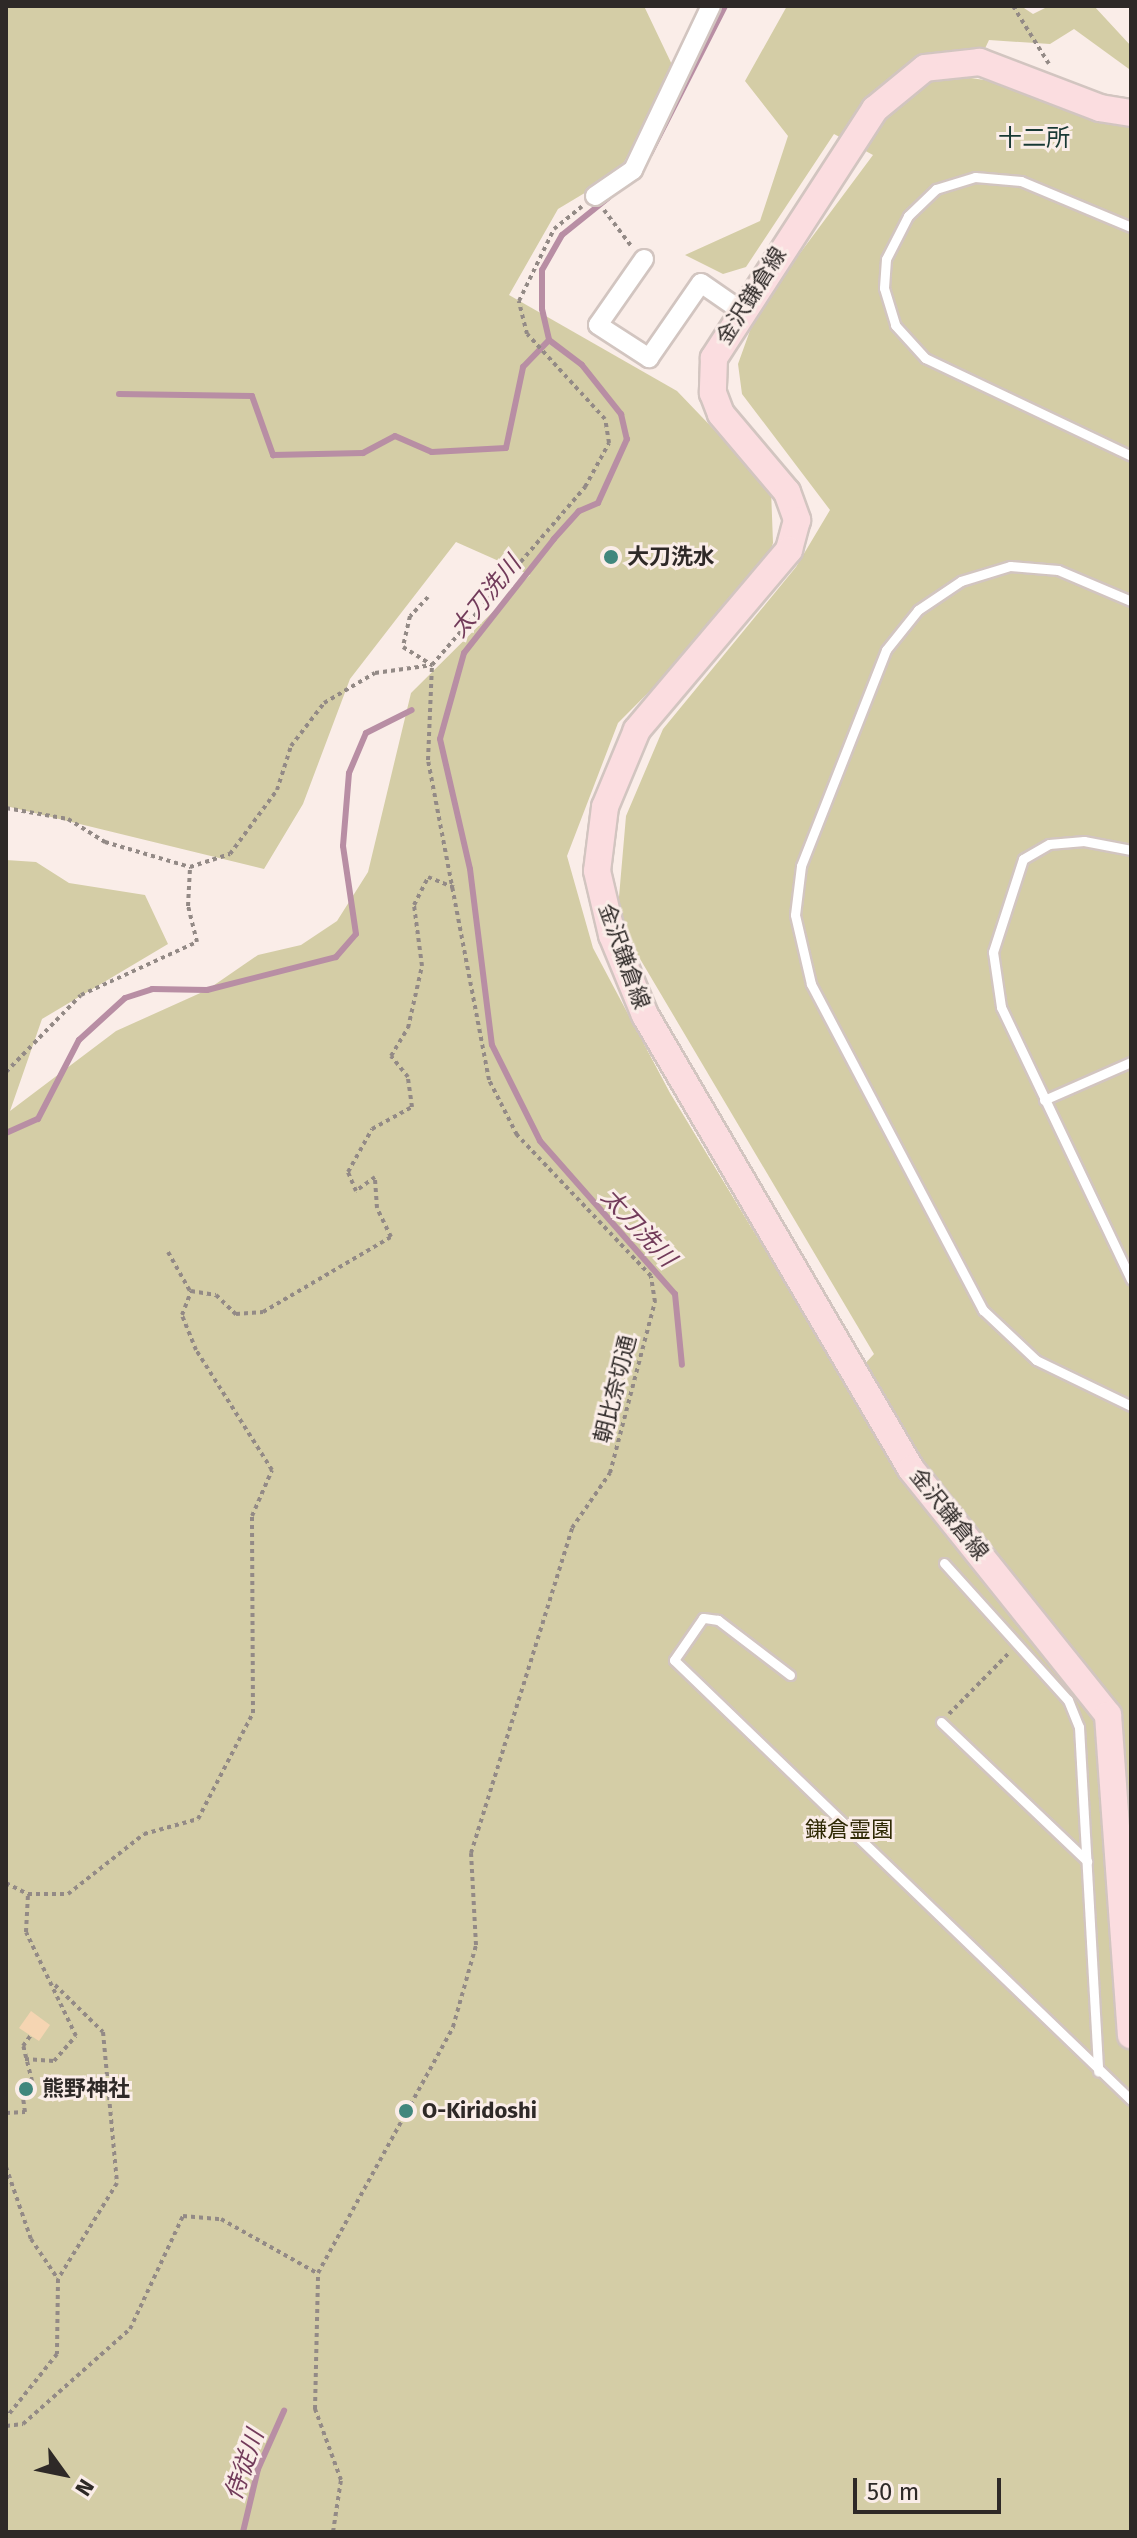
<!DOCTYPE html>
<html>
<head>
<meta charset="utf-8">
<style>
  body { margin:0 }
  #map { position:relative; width:1137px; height:2538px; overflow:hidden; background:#faede8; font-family:"Fira Sans","Noto Sans JP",sans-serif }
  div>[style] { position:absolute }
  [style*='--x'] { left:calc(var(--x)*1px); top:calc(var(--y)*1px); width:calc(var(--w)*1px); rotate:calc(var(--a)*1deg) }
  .green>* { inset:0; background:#d4cda6 }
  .stream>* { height:6px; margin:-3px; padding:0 3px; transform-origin:3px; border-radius:3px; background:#b88ea4 }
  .building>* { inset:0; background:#f5d5b2 }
  .path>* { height:4px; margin-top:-2px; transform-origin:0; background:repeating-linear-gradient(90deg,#938a86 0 4px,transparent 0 8px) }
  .roads { filter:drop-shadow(2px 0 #d2c5c0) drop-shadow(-2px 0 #d2c5c0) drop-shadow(0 2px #d2c5c0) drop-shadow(0 -2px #d2c5c0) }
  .service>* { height:9px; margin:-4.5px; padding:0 4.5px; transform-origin:4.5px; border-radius:4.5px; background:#fff }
  .minor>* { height:18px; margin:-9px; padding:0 9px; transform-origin:9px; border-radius:9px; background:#fff }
  .secondary>* { height:26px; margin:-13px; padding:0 13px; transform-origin:13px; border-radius:13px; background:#fbdde0 }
  .dots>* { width:22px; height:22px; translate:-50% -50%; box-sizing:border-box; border:4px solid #faede8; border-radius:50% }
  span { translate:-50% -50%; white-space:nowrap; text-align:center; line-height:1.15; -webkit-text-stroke:6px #faede8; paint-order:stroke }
  .street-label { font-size:22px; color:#2e2927 }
  .poi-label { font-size:22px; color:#2e2927; font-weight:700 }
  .left { translate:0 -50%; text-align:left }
  .park-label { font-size:22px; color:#302a05 }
  .neighbourhood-label { font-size:24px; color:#183934 }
  .water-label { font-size:24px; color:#723b5a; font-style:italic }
  .frame { position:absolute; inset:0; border:8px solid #2e2927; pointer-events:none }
  .north { position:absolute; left:24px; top:2434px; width:80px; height:80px; -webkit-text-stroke:6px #faede8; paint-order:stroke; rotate:123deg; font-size:22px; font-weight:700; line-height:32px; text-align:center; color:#2e2927 }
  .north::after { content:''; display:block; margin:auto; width:28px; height:36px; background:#2e2927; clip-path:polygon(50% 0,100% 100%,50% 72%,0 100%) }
  .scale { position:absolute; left:853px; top:2478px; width:148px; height:36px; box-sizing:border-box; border:4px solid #2e2927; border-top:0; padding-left:10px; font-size:24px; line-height:28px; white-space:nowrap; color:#2e2927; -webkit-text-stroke:6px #faede8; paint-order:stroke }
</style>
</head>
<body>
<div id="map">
  <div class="green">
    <div style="clip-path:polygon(6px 6px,644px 6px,675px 71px,618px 173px,558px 209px,509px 295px,677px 391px,771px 489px,773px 543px,762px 578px,618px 723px,567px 856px,593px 948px,670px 1093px,846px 1384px,874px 1354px,617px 920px,626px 816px,663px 729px,796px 567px,830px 510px,742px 394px,738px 364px,757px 311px,873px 155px,834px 134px,746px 267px,723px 274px,685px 255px,760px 221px,788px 136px,745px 81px,787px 6px,1021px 6px,1033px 14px,1049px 6px,1094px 6px,1131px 46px,1129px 69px,1074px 29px,1050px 44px,989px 40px,971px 78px,1025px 86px,1131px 127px,1131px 2532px,6px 2532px,6px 860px,36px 862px,69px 883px,145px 895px,168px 944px,42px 1019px,10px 1111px,116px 1031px,207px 990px,258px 955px,301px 945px,337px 921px,368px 872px,411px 693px,530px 575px,456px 542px,350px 679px,303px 804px,264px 869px,6px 806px)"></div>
  </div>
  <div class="stream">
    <div style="--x:650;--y:154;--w:166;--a:-63.1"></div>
    <div style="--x:608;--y:198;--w:59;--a:141.2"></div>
    <div style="--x:562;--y:235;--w:40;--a:119.7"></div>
    <div style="--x:542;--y:270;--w:39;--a:90"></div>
    <div style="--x:542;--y:309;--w:32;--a:77"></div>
    <div style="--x:549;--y:340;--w:41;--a:37.1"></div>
    <div style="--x:582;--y:365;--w:63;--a:51.5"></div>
    <div style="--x:621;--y:414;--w:26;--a:77"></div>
    <div style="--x:627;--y:439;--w:70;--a:114.4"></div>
    <div style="--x:598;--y:503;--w:21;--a:157"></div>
    <div style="--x:579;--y:511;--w:38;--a:132"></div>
    <div style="--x:554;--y:539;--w:145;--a:128.3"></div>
    <div style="--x:464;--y:653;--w:89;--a:105.6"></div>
    <div style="--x:440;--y:739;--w:133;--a:77"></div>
    <div style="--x:470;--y:869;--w:177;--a:82.9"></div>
    <div style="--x:492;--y:1045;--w:107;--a:63.4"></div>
    <div style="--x:540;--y:1141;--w:204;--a:48.6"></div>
    <div style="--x:675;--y:1294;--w:71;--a:84.4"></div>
    <div style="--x:119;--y:394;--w:133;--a:0.9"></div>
    <div style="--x:252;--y:396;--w:63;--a:70.4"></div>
    <div style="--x:273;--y:455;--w:90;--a:-1.3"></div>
    <div style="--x:363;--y:453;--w:36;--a:-28"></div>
    <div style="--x:395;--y:436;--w:40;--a:23.4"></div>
    <div style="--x:432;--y:452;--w:74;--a:-3.1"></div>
    <div style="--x:506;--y:448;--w:83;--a:-78.1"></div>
    <div style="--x:523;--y:367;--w:37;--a:-46"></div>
    <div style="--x:6;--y:1133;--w:35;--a:-24"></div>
    <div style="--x:38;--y:1119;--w:89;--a:-62.6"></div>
    <div style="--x:79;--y:1040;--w:62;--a:-42.4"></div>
    <div style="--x:125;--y:998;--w:28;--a:-18"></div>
    <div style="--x:152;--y:989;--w:55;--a:1"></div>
    <div style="--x:207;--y:990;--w:133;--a:-14.3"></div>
    <div style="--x:336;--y:957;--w:30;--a:-49"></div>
    <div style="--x:356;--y:934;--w:89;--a:-98.4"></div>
    <div style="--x:343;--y:846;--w:73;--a:-85.3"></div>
    <div style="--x:349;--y:773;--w:43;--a:-67"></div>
    <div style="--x:366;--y:733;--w:51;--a:-26.6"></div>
    <div style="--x:243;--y:2532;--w:65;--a:-76.6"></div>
    <div style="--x:258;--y:2469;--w:64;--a:-65.9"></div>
  </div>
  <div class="building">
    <div style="clip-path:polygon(31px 2011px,50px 2025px,39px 2041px,19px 2028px)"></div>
  </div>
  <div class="path">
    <div style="--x:1013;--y:6;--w:68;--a:58.2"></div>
    <div style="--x:604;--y:210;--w:46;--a:52.9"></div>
    <div style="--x:428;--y:597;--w:26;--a:133"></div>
    <div style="--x:410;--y:616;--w:32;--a:103"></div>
    <div style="--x:403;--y:647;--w:34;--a:32"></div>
    <div style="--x:6;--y:808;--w:63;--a:10.1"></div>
    <div style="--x:68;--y:819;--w:44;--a:31.9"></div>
    <div style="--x:105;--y:842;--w:89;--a:16.4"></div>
    <div style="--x:190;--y:867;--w:42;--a:-18"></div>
    <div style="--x:230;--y:854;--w:79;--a:-53.7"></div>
    <div style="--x:277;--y:790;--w:46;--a:-72.3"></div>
    <div style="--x:291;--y:746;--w:54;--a:-52.5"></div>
    <div style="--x:324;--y:703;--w:59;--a:-30.5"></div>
    <div style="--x:375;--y:673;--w:58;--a:-8"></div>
    <div style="--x:432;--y:665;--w:235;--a:-49.3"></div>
    <div style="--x:585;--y:487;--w:50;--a:-61.4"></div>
    <div style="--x:609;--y:443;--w:24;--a:-99"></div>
    <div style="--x:605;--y:419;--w:115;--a:-132.5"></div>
    <div style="--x:527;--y:334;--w:34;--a:-104"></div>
    <div style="--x:519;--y:301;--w:80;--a:-64.1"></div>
    <div style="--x:554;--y:229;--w:36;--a:-39"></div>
    <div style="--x:6;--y:1072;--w:107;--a:-45.8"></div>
    <div style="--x:81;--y:995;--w:128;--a:-24.6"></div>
    <div style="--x:197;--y:942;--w:37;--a:-104"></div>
    <div style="--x:188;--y:906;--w:39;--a:-87"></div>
    <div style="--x:168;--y:1252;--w:45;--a:60.6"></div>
    <div style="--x:949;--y:1714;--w:87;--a:-45.5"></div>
    <div style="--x:6;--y:1883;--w:25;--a:27"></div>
    <div style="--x:28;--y:1894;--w:40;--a:0"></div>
    <div style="--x:68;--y:1894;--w:97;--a:-38.3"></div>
    <div style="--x:144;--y:1834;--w:56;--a:-15.5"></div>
    <div style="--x:198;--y:1819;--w:119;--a:-62.6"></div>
    <div style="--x:253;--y:1713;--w:197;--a:-90.3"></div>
    <div style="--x:252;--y:1516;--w:50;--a:-66.5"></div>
    <div style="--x:272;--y:1470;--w:142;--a:-122.3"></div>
    <div style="--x:196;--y:1350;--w:38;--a:-112"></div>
    <div style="--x:182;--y:1315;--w:26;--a:-69"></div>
    <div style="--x:191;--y:1291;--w:25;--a:9"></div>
    <div style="--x:216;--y:1295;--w:28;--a:44"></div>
    <div style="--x:236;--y:1314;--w:27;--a:-4"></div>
    <div style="--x:263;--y:1312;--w:148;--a:-30.4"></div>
    <div style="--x:391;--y:1237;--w:32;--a:-116"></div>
    <div style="--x:377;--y:1208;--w:31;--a:-94"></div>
    <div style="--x:375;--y:1177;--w:24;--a:144"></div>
    <div style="--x:356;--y:1191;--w:21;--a:-113"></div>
    <div style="--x:348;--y:1172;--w:49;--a:-60.8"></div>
    <div style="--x:372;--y:1129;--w:46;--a:-28.8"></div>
    <div style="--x:412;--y:1107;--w:30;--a:-98"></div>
    <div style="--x:408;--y:1077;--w:27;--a:-129"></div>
    <div style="--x:391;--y:1056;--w:33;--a:-59"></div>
    <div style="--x:408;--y:1028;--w:64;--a:-77.3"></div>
    <div style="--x:422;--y:966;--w:62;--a:-97.5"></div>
    <div style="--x:414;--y:905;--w:31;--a:-63"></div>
    <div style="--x:428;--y:877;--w:29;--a:22"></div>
    <div style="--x:55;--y:1985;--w:67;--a:44.4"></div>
    <div style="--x:103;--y:2032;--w:152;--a:84.7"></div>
    <div style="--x:117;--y:2183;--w:113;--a:121.6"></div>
    <div style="--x:25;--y:2059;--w:29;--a:4"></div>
    <div style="--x:54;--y:2061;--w:33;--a:-49"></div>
    <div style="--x:76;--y:2036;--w:115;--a:-115.7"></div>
    <div style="--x:26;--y:1932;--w:38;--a:-87"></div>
    <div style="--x:6;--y:2113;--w:19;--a:-3"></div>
    <div style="--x:25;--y:2112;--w:29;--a:-98"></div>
    <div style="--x:21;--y:2083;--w:11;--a:-10"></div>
    <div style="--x:32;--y:2081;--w:36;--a:-104"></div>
    <div style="--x:23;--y:2046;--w:14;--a:-54"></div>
    <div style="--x:6;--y:2167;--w:76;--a:70.9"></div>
    <div style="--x:31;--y:2239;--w:48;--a:56"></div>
    <div style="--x:58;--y:2279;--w:75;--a:90.8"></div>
    <div style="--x:57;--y:2354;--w:82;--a:128.6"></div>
    <div style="--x:6;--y:2426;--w:17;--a:-7"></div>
    <div style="--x:23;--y:2424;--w:143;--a:-41.6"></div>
    <div style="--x:130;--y:2329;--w:125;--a:-64.9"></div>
    <div style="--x:183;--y:2216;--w:38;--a:5"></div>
    <div style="--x:221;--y:2219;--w:110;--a:29.4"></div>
    <div style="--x:333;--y:2532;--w:53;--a:-81.3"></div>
    <div style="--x:341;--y:2480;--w:76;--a:-110.1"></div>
    <div style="--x:315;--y:2409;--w:136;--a:-88.7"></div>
    <div style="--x:318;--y:2273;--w:281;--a:-61.2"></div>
    <div style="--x:453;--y:2027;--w:85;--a:-74.3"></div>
    <div style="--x:476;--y:1945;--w:92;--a:-93.1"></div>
    <div style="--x:471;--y:1853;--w:340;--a:-72.7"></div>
    <div style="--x:572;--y:1528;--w:67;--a:-55.4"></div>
    <div style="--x:610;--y:1473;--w:177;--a:-75.3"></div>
    <div style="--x:655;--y:1302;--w:26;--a:-99"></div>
    <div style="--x:651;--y:1276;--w:195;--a:-133.5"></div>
    <div style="--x:517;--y:1135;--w:62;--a:-117"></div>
    <div style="--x:489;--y:1080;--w:326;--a:-100.8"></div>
    <div style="--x:428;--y:760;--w:95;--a:-87.6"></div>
  </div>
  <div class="roads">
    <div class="service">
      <div style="--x:1131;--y:227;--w:119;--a:-157.3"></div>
      <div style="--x:1021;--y:181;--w:46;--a:-175"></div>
      <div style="--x:975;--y:177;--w:41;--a:162.9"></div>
      <div style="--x:936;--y:189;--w:39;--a:136"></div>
      <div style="--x:908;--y:216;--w:48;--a:117.1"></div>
      <div style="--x:886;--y:259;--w:29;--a:94"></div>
      <div style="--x:884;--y:288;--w:39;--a:73"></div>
      <div style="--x:895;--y:325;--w:45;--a:47.7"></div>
      <div style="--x:925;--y:358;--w:228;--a:25.4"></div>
      <div style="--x:1131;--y:601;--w:79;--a:-157"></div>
      <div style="--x:1058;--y:570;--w:48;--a:-175.2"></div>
      <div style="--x:1010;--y:566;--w:51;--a:163"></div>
      <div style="--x:961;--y:581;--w:52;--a:146"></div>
      <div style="--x:918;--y:610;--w:51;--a:128.7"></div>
      <div style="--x:886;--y:650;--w:232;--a:111.5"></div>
      <div style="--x:801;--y:866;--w:49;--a:97"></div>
      <div style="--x:795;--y:915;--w:71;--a:76.9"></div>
      <div style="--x:811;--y:984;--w:369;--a:62.2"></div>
      <div style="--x:983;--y:1310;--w:73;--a:43.3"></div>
      <div style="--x:1036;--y:1360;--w:106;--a:25.8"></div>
      <div style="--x:1131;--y:850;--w:48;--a:-169.2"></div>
      <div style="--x:1084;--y:841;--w:35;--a:175"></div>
      <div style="--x:1049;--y:844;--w:30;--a:150"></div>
      <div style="--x:1023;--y:859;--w:98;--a:107.9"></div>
      <div style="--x:993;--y:952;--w:56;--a:81.7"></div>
      <div style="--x:1001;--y:1007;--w:302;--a:64.5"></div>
      <div style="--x:1044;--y:1100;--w:95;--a:-23.6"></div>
      <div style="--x:944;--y:1563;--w:185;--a:47.9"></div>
      <div style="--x:1068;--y:1700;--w:29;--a:68"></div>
      <div style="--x:1079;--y:1727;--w:345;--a:86.8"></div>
      <div style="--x:790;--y:1675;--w:91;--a:-142.6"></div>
      <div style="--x:718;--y:1620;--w:15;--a:-172"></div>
      <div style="--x:703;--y:1618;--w:51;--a:124.6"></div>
      <div style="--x:674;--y:1660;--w:634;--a:43.91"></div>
      <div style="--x:941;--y:1722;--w:202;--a:43.6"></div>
    </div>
    <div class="minor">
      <div style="--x:595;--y:196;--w:46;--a:-34.4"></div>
      <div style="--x:633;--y:170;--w:182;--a:-64.6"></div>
      <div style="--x:644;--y:259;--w:80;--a:124.9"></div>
      <div style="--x:598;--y:325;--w:61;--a:32.9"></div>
      <div style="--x:649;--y:358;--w:91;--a:-55.3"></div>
      <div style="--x:701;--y:283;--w:47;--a:34.7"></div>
    </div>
    <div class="secondary">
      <div style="--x:1131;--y:113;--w:31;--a:-171"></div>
      <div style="--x:1100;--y:108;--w:129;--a:-159"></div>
      <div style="--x:980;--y:62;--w:55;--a:173.8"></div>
      <div style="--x:925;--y:68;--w:65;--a:140.6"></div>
      <div style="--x:875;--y:109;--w:297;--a:122.9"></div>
      <div style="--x:714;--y:358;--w:35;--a:92"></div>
      <div style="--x:713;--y:393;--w:22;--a:69"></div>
      <div style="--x:721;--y:414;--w:102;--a:49.8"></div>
      <div style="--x:787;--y:492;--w:30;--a:70"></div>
      <div style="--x:797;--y:520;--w:31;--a:105"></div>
      <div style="--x:789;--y:550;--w:236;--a:130.2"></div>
      <div style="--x:637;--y:730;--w:83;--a:112.6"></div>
      <div style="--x:605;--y:807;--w:64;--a:97.1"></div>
      <div style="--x:597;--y:871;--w:66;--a:76.8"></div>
      <div style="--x:612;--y:935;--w:87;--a:67.6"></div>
      <div style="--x:645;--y:1015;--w:526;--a:59.63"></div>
      <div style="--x:911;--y:1469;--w:315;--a:51.3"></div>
      <div style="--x:1108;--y:1715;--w:321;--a:85.9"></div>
    </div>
  </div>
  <div class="dots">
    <div style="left:611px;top:557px;background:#41877d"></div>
    <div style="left:26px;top:2089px;background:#41877d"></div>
    <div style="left:406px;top:2111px;background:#41877d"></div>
  </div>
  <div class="street-label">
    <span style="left:751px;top:296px;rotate:-58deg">金沢鎌倉線</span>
    <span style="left:624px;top:956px;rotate:70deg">金沢鎌倉線</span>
    <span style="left:615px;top:1389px;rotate:-76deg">朝比奈切通</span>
    <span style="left:949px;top:1514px;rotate:51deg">金沢鎌倉線</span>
  </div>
  <div class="poi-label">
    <span class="left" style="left:627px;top:557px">大刀洗水</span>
    <span class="left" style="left:42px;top:2089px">熊野神社</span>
    <span class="left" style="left:422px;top:2111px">O-Kiridoshi</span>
  </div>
  <div class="park-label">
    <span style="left:849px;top:1830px">鎌倉霊園</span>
  </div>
  <div class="neighbourhood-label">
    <span style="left:1034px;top:139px">十二所</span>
  </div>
  <div class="water-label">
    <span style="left:486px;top:597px;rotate:-51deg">太刀洗川</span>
    <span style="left:638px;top:1228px;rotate:47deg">太刀洗川</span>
    <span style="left:245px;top:2465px;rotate:-71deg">侍従川</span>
  </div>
  <div class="frame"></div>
  <div class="north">N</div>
  <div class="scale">50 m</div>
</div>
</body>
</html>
